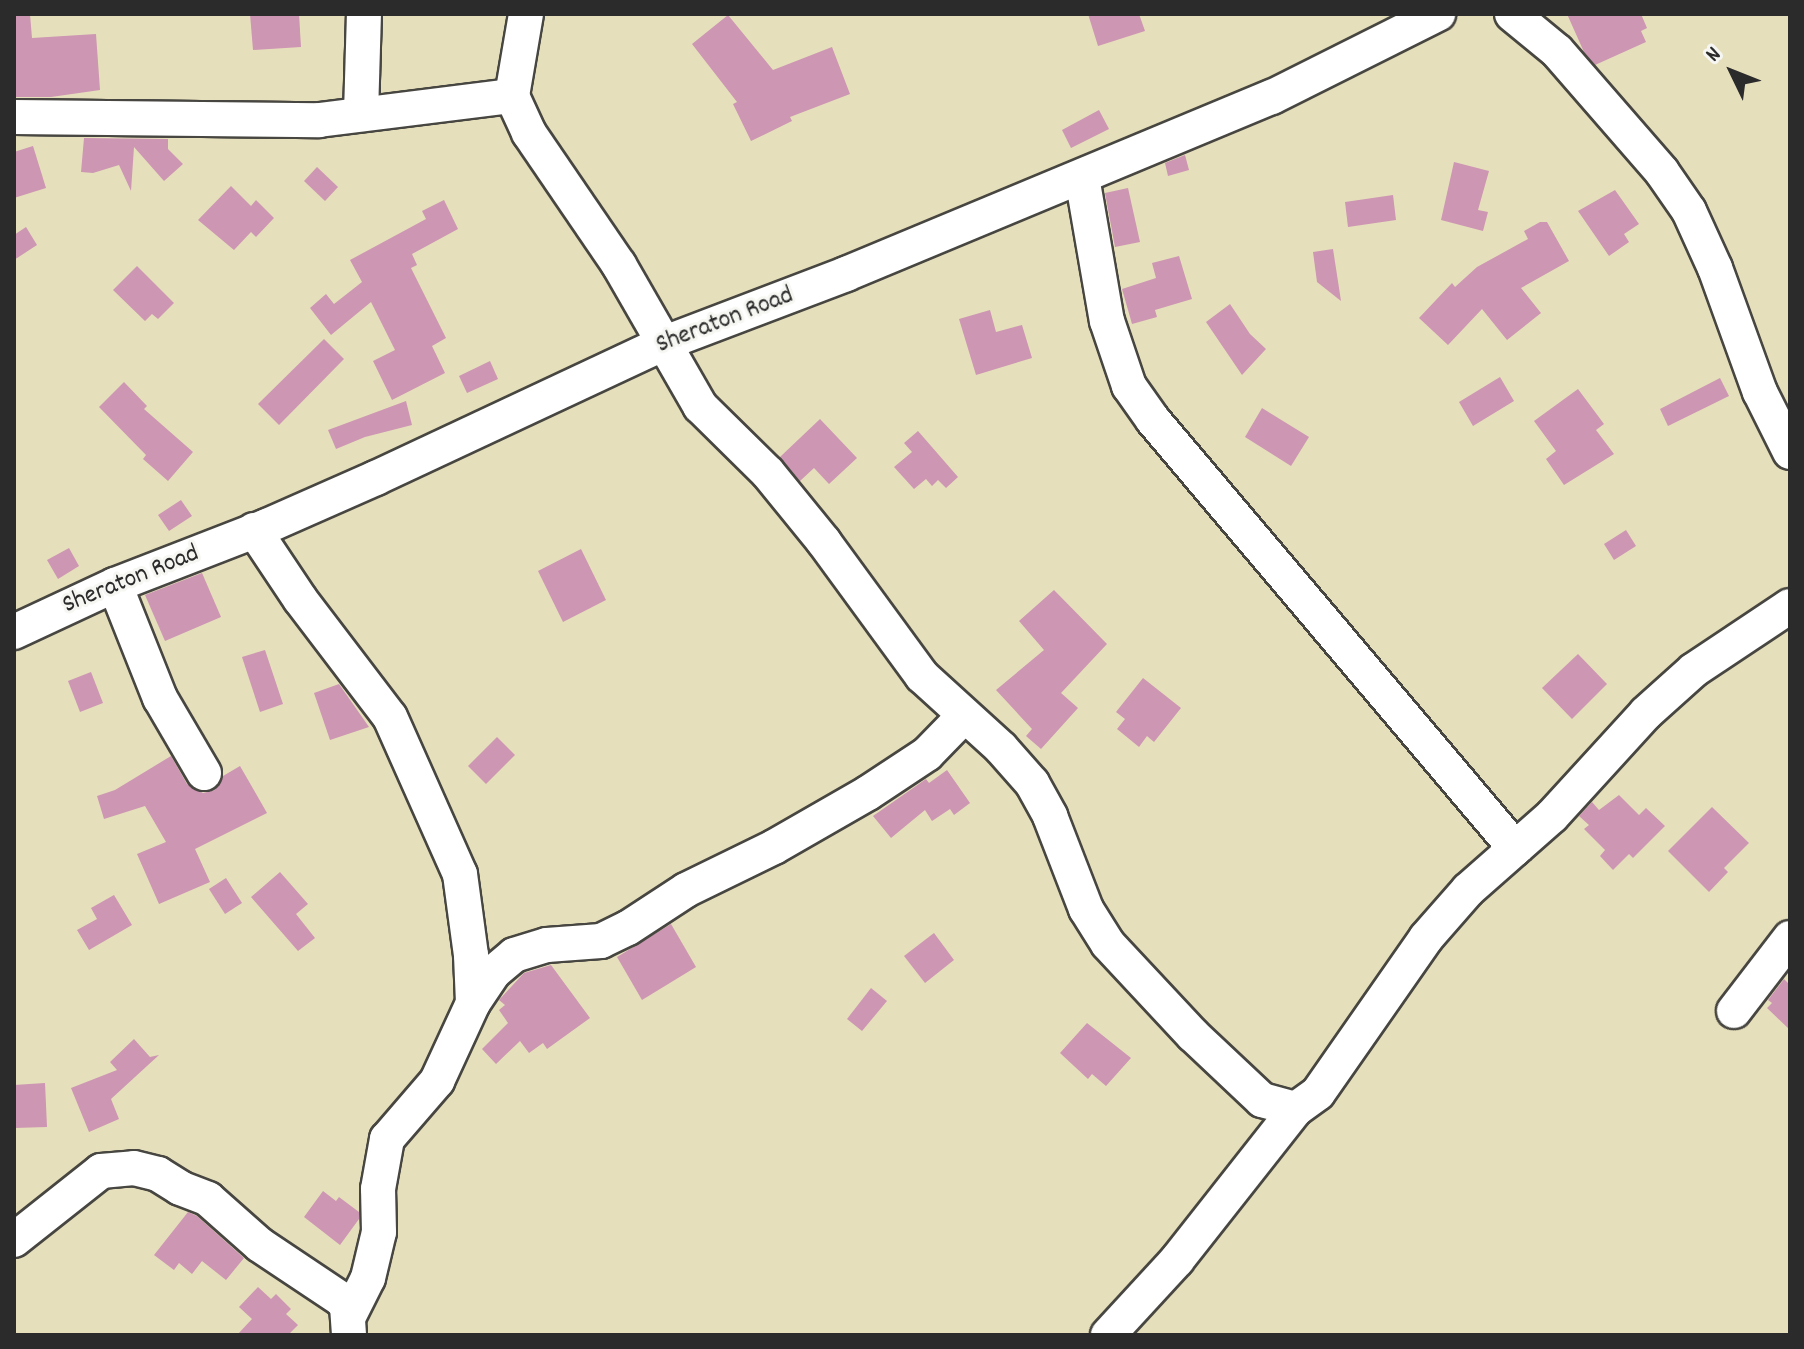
<!DOCTYPE html>
<html>
<head>
<meta charset="utf-8">
<style>
  body { margin:0 }
  #map { position:relative; width:1804px; height:1349px; overflow:hidden; background:#e6dfbb; font-family:Dekko,sans-serif }
  div>[style] { position:absolute }
  [style*='--x'] { left:calc(var(--x)*1px); top:calc(var(--y)*1px); width:calc(var(--w)*1px); rotate:calc(var(--a)*1deg) }
  .building>* { inset:0; background:#cd96b3 }
  .roads { filter:drop-shadow(2px 0 #474641) drop-shadow(-2px 0 #474641) drop-shadow(0 2px #474641) drop-shadow(0 -2px #474641) }
  .minor>* { height:34px; margin:-17px; padding:0 17px; transform-origin:17px; border-radius:17px; background:#fff }
  span { translate:-50% -50%; white-space:nowrap; text-align:center; line-height:1.15; -webkit-text-stroke:6px #f6f6f2; paint-order:stroke }
  .street-label { font-size:26px; color:#2b2b2b }
  .frame { position:absolute; inset:0; border:16px solid #2b2b2b; pointer-events:none }
  .north { position:absolute; left:1692px; top:32px; width:80px; height:80px; -webkit-text-stroke:6px #f6f6f2; paint-order:stroke; rotate:313deg; font-size:22px; font-weight:700; line-height:32px; text-align:center; color:#2b2b2b }
  .north::after { content:''; display:block; margin:auto; width:28px; height:36px; background:#2b2b2b; clip-path:polygon(50% 0,100% 100%,50% 72%,0 100%) }
</style>
</head>
<body>
<div id="map">
  <div class="building">
    <div style="clip-path:polygon(14px 14px,30px 14px,32px 38px,96px 34px,100px 90px,51px 97px,14px 97px)"></div>
    <div style="clip-path:polygon(250px 14px,299px 14px,301px 47px,253px 50px)"></div>
    <div style="clip-path:polygon(1088px 14px,1139px 14px,1145px 31px,1098px 46px)"></div>
    <div style="clip-path:polygon(1567px 14px,1641px 14px,1647px 28px,1641px 31px,1646px 42px,1595px 65px,1584px 52px)"></div>
    <div style="clip-path:polygon(728px 15px,773px 70px,832px 47px,850px 94px,790px 117px,792px 121px,751px 141px,733px 104px,737px 102px,692px 44px)"></div>
    <div style="clip-path:polygon(1099px 110px,1109px 129px,1071px 148px,1062px 130px)"></div>
    <div style="clip-path:polygon(84px 138px,168px 139px,168px 149px,183px 164px,164px 181px,134px 147px,131px 191px,119px 165px,93px 173px,81px 172px)"></div>
    <div style="clip-path:polygon(33px 146px,46px 188px,14px 198px,14px 152px)"></div>
    <div style="clip-path:polygon(1185px 155px,1189px 170px,1168px 176px,1165px 163px)"></div>
    <div style="clip-path:polygon(1454px 162px,1489px 171px,1478px 210px,1488px 212px,1483px 231px,1441px 220px)"></div>
    <div style="clip-path:polygon(317px 167px,338px 187px,325px 201px,304px 181px)"></div>
    <div style="clip-path:polygon(231px 186px,251px 206px,256px 200px,274px 218px,256px 237px,251px 232px,234px 250px,198px 220px)"></div>
    <div style="clip-path:polygon(1128px 188px,1140px 242px,1115px 247px,1105px 193px)"></div>
    <div style="clip-path:polygon(1615px 190px,1639px 224px,1624px 234px,1629px 242px,1609px 256px,1578px 211px)"></div>
    <div style="clip-path:polygon(1393px 195px,1396px 220px,1348px 227px,1345px 202px)"></div>
    <div style="clip-path:polygon(444px 200px,458px 229px,412px 254px,417px 265px,411px 268px,446px 338px,432px 346px,445px 373px,392px 400px,373px 361px,395px 350px,371px 302px,331px 335px,310px 308px,326px 294px,334px 304px,362px 282px,350px 260px,426px 219px,422px 211px)"></div>
    <div style="clip-path:polygon(1540px 222px,1547px 222px,1569px 261px,1521px 288px,1541px 313px,1507px 340px,1482px 309px,1448px 345px,1419px 318px,1452px 283px,1455px 287px,1477px 267px,1528px 239px,1524px 231px)"></div>
    <div style="clip-path:polygon(26px 227px,37px 245px,14px 260px,14px 235px)"></div>
    <div style="clip-path:polygon(1333px 249px,1341px 301px,1317px 282px,1313px 252px)"></div>
    <div style="clip-path:polygon(1179px 256px,1192px 299px,1155px 310px,1157px 317px,1132px 324px,1122px 289px,1156px 278px,1152px 263px)"></div>
    <div style="clip-path:polygon(137px 266px,174px 303px,158px 319px,152px 314px,145px 321px,113px 290px)"></div>
    <div style="clip-path:polygon(1230px 304px,1250px 334px,1266px 349px,1242px 375px,1206px 322px)"></div>
    <div style="clip-path:polygon(990px 310px,996px 332px,1022px 325px,1032px 358px,976px 375px,959px 319px)"></div>
    <div style="clip-path:polygon(324px 339px,344px 359px,279px 425px,258px 404px)"></div>
    <div style="clip-path:polygon(490px 361px,498px 379px,467px 393px,459px 376px)"></div>
    <div style="clip-path:polygon(1500px 377px,1514px 401px,1473px 426px,1459px 402px)"></div>
    <div style="clip-path:polygon(1720px 378px,1729px 396px,1668px 426px,1660px 409px)"></div>
    <div style="clip-path:polygon(124px 382px,147px 406px,144px 409px,193px 452px,168px 481px,143px 459px,146px 455px,99px 407px)"></div>
    <div style="clip-path:polygon(1578px 389px,1604px 424px,1596px 430px,1614px 454px,1564px 485px,1546px 459px,1556px 451px,1534px 421px)"></div>
    <div style="clip-path:polygon(406px 401px,412px 425px,365px 437px,336px 449px,328px 430px)"></div>
    <div style="clip-path:polygon(1262px 408px,1309px 437px,1291px 466px,1245px 437px)"></div>
    <div style="clip-path:polygon(820px 419px,857px 458px,829px 484px,814px 468px,800px 481px,780px 457px)"></div>
    <div style="clip-path:polygon(918px 431px,958px 477px,946px 488px,938px 480px,932px 486px,926px 479px,914px 489px,894px 467px,912px 452px,904px 443px)"></div>
    <div style="clip-path:polygon(181px 500px,192px 516px,169px 531px,158px 515px)"></div>
    <div style="clip-path:polygon(1626px 530px,1636px 546px,1614px 560px,1604px 544px)"></div>
    <div style="clip-path:polygon(69px 548px,79px 566px,58px 579px,47px 560px)"></div>
    <div style="clip-path:polygon(581px 549px,606px 600px,563px 622px,538px 571px)"></div>
    <div style="clip-path:polygon(202px 573px,221px 617px,165px 641px,145px 595px)"></div>
    <div style="clip-path:polygon(1054px 590px,1107px 644px,1061px 693px,1078px 708px,1041px 749px,1026px 736px,1032px 729px,996px 690px,1044px 650px,1019px 621px)"></div>
    <div style="clip-path:polygon(265px 650px,283px 704px,260px 712px,242px 657px)"></div>
    <div style="clip-path:polygon(1578px 654px,1607px 684px,1572px 719px,1542px 688px)"></div>
    <div style="clip-path:polygon(91px 672px,103px 703px,80px 712px,68px 681px)"></div>
    <div style="clip-path:polygon(1143px 678px,1181px 708px,1154px 742px,1147px 736px,1139px 747px,1117px 729px,1125px 719px,1116px 712px)"></div>
    <div style="clip-path:polygon(339px 684px,369px 727px,330px 740px,314px 693px)"></div>
    <div style="clip-path:polygon(497px 737px,515px 755px,486px 784px,468px 766px)"></div>
    <div style="clip-path:polygon(171px 756px,187px 784px,203px 793px,215px 790px,223px 776px,240px 766px,267px 813px,195px 849px,210px 882px,159px 904px,137px 854px,166px 842px,145px 806px,104px 819px,97px 796px,115px 790px)"></div>
    <div style="clip-path:polygon(947px 770px,970px 803px,954px 815px,950px 809px,932px 821px,925px 810px,891px 838px,873px 816px,926px 779px,929px 783px)"></div>
    <div style="clip-path:polygon(1619px 795px,1639px 815px,1646px 808px,1665px 826px,1633px 858px,1629px 854px,1613px 870px,1600px 856px,1605px 850px,1584px 829px,1589px 825px,1579px 816px,1592px 802px,1599px 810px)"></div>
    <div style="clip-path:polygon(1712px 807px,1749px 843px,1724px 868px,1728px 872px,1709px 892px,1668px 851px)"></div>
    <div style="clip-path:polygon(280px 872px,308px 904px,296px 914px,315px 938px,298px 951px,251px 897px)"></div>
    <div style="clip-path:polygon(226px 878px,242px 903px,225px 914px,209px 889px)"></div>
    <div style="clip-path:polygon(114px 895px,132px 925px,89px 950px,77px 930px,97px 919px,91px 908px)"></div>
    <div style="clip-path:polygon(671px 924px,696px 967px,642px 1000px,617px 957px)"></div>
    <div style="clip-path:polygon(934px 933px,954px 960px,925px 983px,904px 956px)"></div>
    <div style="clip-path:polygon(551px 965px,590px 1018px,547px 1049px,543px 1043px,529px 1053px,520px 1041px,496px 1064px,482px 1049px,508px 1023px,499px 1010px,505px 1005px,499px 1000px,524px 973px)"></div>
    <div style="clip-path:polygon(1784px 979px,1790px 985px,1790px 1030px,1767px 1008px,1772px 1003px,1768px 1000px)"></div>
    <div style="clip-path:polygon(871px 988px,887px 1001px,862px 1031px,847px 1019px)"></div>
    <div style="clip-path:polygon(1087px 1023px,1131px 1058px,1106px 1086px,1092px 1074px,1088px 1079px,1060px 1053px)"></div>
    <div style="clip-path:polygon(134px 1039px,150px 1057px,159px 1055px,111px 1099px,119px 1119px,89px 1132px,71px 1088px,117px 1070px,110px 1062px)"></div>
    <div style="clip-path:polygon(45px 1083px,47px 1127px,14px 1128px,14px 1085px)"></div>
    <div style="clip-path:polygon(323px 1191px,336px 1201px,339px 1197px,359px 1212px,359px 1219px,340px 1245px,304px 1217px)"></div>
    <div style="clip-path:polygon(188px 1212px,197px 1216px,244px 1258px,226px 1280px,202px 1261px,192px 1274px,179px 1263px,174px 1270px,154px 1255px)"></div>
    <div style="clip-path:polygon(258px 1287px,271px 1299px,276px 1294px,291px 1309px,286px 1314px,298px 1325px,288px 1335px,237px 1335px,252px 1319px,239px 1307px)"></div>
  </div>
  <div class="roads">
    <div class="minor">
      <div style="--x:526;--y:14;--w:83;--a:99.7"></div>
      <div style="--x:512;--y:96;--w:41;--a:65.3"></div>
      <div style="--x:529;--y:133;--w:160;--a:55.7"></div>
      <div style="--x:619;--y:265;--w:163;--a:60.1"></div>
      <div style="--x:700;--y:406;--w:95;--a:44.6"></div>
      <div style="--x:768;--y:473;--w:89;--a:50.9"></div>
      <div style="--x:824;--y:542;--w:166;--a:53.8"></div>
      <div style="--x:922;--y:676;--w:107;--a:42.3"></div>
      <div style="--x:1001;--y:748;--w:47;--a:48.5"></div>
      <div style="--x:1032;--y:783;--w:38;--a:61"></div>
      <div style="--x:1050;--y:816;--w:100;--a:68.8"></div>
      <div style="--x:1086;--y:909;--w:41;--a:57.8"></div>
      <div style="--x:1108;--y:944;--w:125;--a:47"></div>
      <div style="--x:1193;--y:1035;--w:95;--a:43.3"></div>
      <div style="--x:1262;--y:1100;--w:35;--a:15"></div>
      <div style="--x:1296;--y:1109;--w:27;--a:-36"></div>
      <div style="--x:1318;--y:1093;--w:189;--a:-55.1"></div>
      <div style="--x:1426;--y:938;--w:64;--a:-48.8"></div>
      <div style="--x:1468;--y:890;--w:112;--a:-41.4"></div>
      <div style="--x:1552;--y:816;--w:139;--a:-47.6"></div>
      <div style="--x:1646;--y:713;--w:64;--a:-41.9"></div>
      <div style="--x:1694;--y:670;--w:115;--a:-33.7"></div>
      <div style="--x:1512;--y:14;--w:58;--a:39.4"></div>
      <div style="--x:1557;--y:51;--w:160;--a:49"></div>
      <div style="--x:1662;--y:172;--w:47;--a:55.3"></div>
      <div style="--x:1689;--y:211;--w:63;--a:65.5"></div>
      <div style="--x:1715;--y:268;--w:132;--a:70.1"></div>
      <div style="--x:1760;--y:392;--w:67;--a:63.4"></div>
      <div style="--x:361;--y:114;--w:100;--a:-88.3"></div>
      <div style="--x:14;--y:117;--w:305;--a:0.6"></div>
      <div style="--x:319;--y:120;--w:194;--a:-7.1"></div>
      <div style="--x:1082;--y:177;--w:146;--a:80.2"></div>
      <div style="--x:1107;--y:321;--w:69;--a:71.3"></div>
      <div style="--x:1129;--y:386;--w:42;--a:54.8"></div>
      <div style="--x:1153;--y:420;--w:561;--a:49.78"></div>
      <div style="--x:254;--y:530;--w:83;--a:56.3"></div>
      <div style="--x:300;--y:599;--w:148;--a:52.7"></div>
      <div style="--x:390;--y:717;--w:172;--a:66"></div>
      <div style="--x:460;--y:874;--w:82;--a:82.3"></div>
      <div style="--x:471;--y:955;--w:48;--a:87.6"></div>
      <div style="--x:115;--y:585;--w:122;--a:68.3"></div>
      <div style="--x:160;--y:698;--w:87;--a:59.6"></div>
      <div style="--x:14;--y:632;--w:111;--a:-25"></div>
      <div style="--x:115;--y:585;--w:163;--a:-21.2"></div>
      <div style="--x:267;--y:526;--w:119;--a:-23.8"></div>
      <div style="--x:376;--y:478;--w:316;--a:-25.1"></div>
      <div style="--x:662;--y:344;--w:197;--a:-20.8"></div>
      <div style="--x:846;--y:274;--w:461;--a:-22.6"></div>
      <div style="--x:1272;--y:97;--w:186;--a:-26.6"></div>
      <div style="--x:1734;--y:1011;--w:92;--a:-52.5"></div>
      <div style="--x:14;--y:1240;--w:111;--a:-38.4"></div>
      <div style="--x:101;--y:1171;--w:33;--a:-5"></div>
      <div style="--x:134;--y:1168;--w:25;--a:14"></div>
      <div style="--x:158;--y:1174;--w:26;--a:32"></div>
      <div style="--x:180;--y:1188;--w:30;--a:21"></div>
      <div style="--x:208;--y:1199;--w:69;--a:41.5"></div>
      <div style="--x:260;--y:1245;--w:97;--a:33.7"></div>
      <div style="--x:341;--y:1299;--w:9;--a:49"></div>
      <div style="--x:347;--y:1306;--w:29;--a:86"></div>
      <div style="--x:349;--y:1316;--w:42;--a:-63.4"></div>
      <div style="--x:368;--y:1278;--w:47;--a:-76.6"></div>
      <div style="--x:379;--y:1232;--w:43;--a:-91.3"></div>
      <div style="--x:378;--y:1189;--w:51;--a:-79.8"></div>
      <div style="--x:387;--y:1139;--w:77;--a:-49.2"></div>
      <div style="--x:437;--y:1081;--w:86;--a:-65.2"></div>
      <div style="--x:473;--y:1003;--w:37;--a:-56"></div>
      <div style="--x:494;--y:972;--w:26;--a:-40"></div>
      <div style="--x:514;--y:955;--w:34;--a:-17"></div>
      <div style="--x:547;--y:945;--w:54;--a:-4.2"></div>
      <div style="--x:601;--y:941;--w:30;--a:-26"></div>
      <div style="--x:628;--y:928;--w:69;--a:-33.2"></div>
      <div style="--x:686;--y:890;--w:98;--a:-26"></div>
      <div style="--x:774;--y:847;--w:108;--a:-29.9"></div>
      <div style="--x:868;--y:793;--w:71;--a:-33.5"></div>
      <div style="--x:927;--y:754;--w:53;--a:-45.8"></div>
      <div style="--x:1108;--y:1335;--w:102;--a:-47.4"></div>
      <div style="--x:1177;--y:1260;--w:192;--a:-51.8"></div>
    </div>
  </div>
  <div class="street-label">
    <span style="left:725px;top:321px;rotate:-21deg">Sheraton Road</span>
    <span style="left:131px;top:580px;rotate:-22deg">Sheraton Road</span>
  </div>
  <div class="frame"></div>
  <div class="north">N</div>
</div>
</body>
</html>
